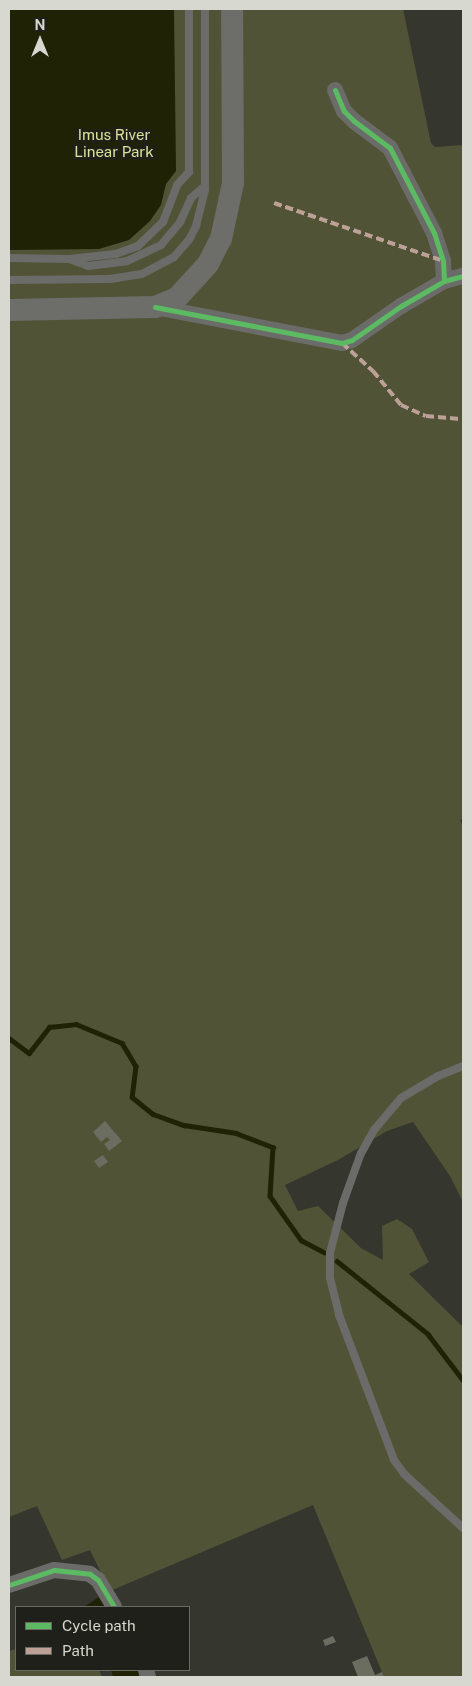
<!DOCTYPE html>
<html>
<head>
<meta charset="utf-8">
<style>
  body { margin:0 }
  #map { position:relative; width:472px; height:1686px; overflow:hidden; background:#35362e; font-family:"Public Sans",sans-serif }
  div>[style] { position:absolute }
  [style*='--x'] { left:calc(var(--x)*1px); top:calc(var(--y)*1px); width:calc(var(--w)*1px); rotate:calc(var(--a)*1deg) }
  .green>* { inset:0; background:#505335 }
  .water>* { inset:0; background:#202205 }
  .stream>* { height:4.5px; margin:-2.25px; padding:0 2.25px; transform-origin:2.25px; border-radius:2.25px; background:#202205 }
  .building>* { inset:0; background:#6c6d61 }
  .lane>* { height:8px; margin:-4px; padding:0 4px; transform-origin:4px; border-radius:4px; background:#6b6c69 }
  .street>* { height:16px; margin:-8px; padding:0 8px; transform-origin:8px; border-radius:8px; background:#6b6c69 }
  .secondary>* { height:22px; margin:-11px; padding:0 11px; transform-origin:11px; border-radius:11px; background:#6d6d6a }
  .quiet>* { height:4px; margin-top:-2px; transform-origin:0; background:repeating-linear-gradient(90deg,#bda197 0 8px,transparent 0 12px) }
  .cycleway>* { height:5px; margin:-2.5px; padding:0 2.5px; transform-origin:2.5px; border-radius:2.5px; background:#5cba63 }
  span { translate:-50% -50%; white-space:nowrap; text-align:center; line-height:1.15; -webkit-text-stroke:5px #1f2019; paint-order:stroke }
  .park-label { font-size:15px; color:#dce29b }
  .frame { position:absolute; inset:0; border:10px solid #d7d8cf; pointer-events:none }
  .legend { position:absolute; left:15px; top:1606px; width:175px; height:65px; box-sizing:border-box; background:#1f2019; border:1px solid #696a62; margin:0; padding:6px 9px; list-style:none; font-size:15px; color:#d7d8cf }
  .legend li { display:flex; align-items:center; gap:10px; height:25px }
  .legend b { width:25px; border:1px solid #696a62 }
  .north { position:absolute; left:15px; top:15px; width:50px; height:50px; -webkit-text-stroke:4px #1f2019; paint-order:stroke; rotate:0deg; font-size:14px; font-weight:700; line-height:20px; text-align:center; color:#d7d8cf }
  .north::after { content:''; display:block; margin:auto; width:18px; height:22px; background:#d7d8cf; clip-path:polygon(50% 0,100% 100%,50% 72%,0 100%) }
</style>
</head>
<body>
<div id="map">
  <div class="green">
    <div style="clip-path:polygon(9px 9px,403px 9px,431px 143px,435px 147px,463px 145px,463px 818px,460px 820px,463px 827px,463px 1202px,450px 1176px,413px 1122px,387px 1131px,338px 1160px,285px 1185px,298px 1211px,318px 1206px,361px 1248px,383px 1260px,382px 1226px,397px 1219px,412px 1229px,429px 1262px,409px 1274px,463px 1327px,463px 1677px,384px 1677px,313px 1505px,110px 1591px,90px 1550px,62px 1560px,37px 1506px,9px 1517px)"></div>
    <div style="clip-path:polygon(16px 1649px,16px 1670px,99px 1670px,102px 1677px,9px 1677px,9px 1651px)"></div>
  </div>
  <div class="water">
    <div style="clip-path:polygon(9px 9px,174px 9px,176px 171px,166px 184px,161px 205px,150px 221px,129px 240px,99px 249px,9px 250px)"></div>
    <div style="clip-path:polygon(99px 1597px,110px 1607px,84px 1607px)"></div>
    <div style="clip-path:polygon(111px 1670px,141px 1670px,143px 1677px,113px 1677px)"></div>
  </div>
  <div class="stream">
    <div style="--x:9;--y:1038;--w:25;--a:37"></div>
    <div style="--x:29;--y:1053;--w:33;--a:-52"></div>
    <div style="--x:49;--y:1027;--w:27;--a:-6"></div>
    <div style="--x:76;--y:1024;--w:50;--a:22.4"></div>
    <div style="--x:122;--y:1043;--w:27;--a:59"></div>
    <div style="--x:136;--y:1066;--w:31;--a:97"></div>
    <div style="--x:132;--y:1097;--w:27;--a:39"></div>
    <div style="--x:153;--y:1114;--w:33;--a:20"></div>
    <div style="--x:184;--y:1125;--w:53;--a:8.7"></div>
    <div style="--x:236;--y:1133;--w:40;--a:21"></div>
    <div style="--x:273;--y:1147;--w:49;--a:93.5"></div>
    <div style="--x:270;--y:1196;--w:54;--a:54.8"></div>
    <div style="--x:301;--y:1240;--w:26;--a:28"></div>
    <div style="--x:337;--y:1261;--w:117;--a:38.7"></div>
    <div style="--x:428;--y:1334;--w:58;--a:52.7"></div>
  </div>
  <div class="building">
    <div style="clip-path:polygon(105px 1121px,122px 1141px,109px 1151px,104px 1144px,110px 1140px,107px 1137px,101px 1142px,93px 1132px)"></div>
    <div style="clip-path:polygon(103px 1155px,108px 1162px,99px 1168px,94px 1161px)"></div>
    <div style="clip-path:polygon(333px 1636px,336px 1642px,325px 1646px,323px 1640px)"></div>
    <div style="clip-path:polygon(367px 1656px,375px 1675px,382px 1672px,384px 1677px,358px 1677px,352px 1662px)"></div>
  </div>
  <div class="lane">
    <div style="--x:9;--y:258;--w:60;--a:1"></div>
    <div style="--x:69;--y:259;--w:20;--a:20"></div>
    <div style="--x:88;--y:266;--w:39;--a:-7"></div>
    <div style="--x:127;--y:261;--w:38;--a:-25"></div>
    <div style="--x:161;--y:245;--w:30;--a:-50"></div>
    <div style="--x:180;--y:222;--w:26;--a:-65"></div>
    <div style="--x:191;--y:198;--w:18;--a:-41"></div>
    <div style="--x:69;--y:259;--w:47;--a:-6.1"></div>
    <div style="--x:116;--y:254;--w:23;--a:-20"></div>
    <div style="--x:138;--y:246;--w:35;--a:-44"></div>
    <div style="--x:163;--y:222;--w:40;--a:-69"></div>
    <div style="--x:177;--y:185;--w:18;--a:-47"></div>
    <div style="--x:189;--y:172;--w:163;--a:-90"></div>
    <div style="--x:9;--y:280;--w:101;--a:-0.6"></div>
    <div style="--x:110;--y:279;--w:32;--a:-9"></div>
    <div style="--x:142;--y:274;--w:36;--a:-28"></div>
    <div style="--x:174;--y:257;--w:23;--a:-49"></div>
    <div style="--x:189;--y:240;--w:16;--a:-63"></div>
    <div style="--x:196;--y:226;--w:38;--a:-76"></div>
    <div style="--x:205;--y:189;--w:180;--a:-90"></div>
    <div style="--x:463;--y:1066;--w:27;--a:158"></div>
    <div style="--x:438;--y:1076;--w:43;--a:149.3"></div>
    <div style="--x:401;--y:1098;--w:42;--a:130.2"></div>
    <div style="--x:374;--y:1130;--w:26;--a:119"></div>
    <div style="--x:361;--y:1153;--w:53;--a:109.8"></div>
    <div style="--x:343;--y:1203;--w:52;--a:104.6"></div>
    <div style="--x:330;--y:1253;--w:25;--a:90"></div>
    <div style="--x:330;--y:1278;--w:38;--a:76"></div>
    <div style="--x:339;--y:1315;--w:155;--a:69.2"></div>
    <div style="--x:394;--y:1460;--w:17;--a:54"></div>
    <div style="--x:404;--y:1474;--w:80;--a:42.5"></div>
  </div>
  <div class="street">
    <div style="--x:335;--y:90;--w:23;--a:67"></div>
    <div style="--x:344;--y:111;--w:14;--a:45"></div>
    <div style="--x:354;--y:121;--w:45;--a:36.9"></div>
    <div style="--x:390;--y:148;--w:96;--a:62.6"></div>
    <div style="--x:434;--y:233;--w:29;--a:72"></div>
    <div style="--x:443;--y:261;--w:20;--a:87"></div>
    <div style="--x:155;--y:307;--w:190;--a:10.9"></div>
    <div style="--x:342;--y:343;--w:10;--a:-17"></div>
    <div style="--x:352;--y:340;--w:60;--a:-34.8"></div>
    <div style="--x:401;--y:306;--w:50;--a:-30.2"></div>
    <div style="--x:444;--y:281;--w:20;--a:-15"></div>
    <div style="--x:9;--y:1585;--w:47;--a:-18.4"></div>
    <div style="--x:54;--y:1570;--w:36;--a:6"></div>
    <div style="--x:90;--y:1574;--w:10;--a:37"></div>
    <div style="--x:98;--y:1580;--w:31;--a:59"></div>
    <div style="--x:146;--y:1670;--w:7;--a:74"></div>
  </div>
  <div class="secondary">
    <div style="--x:9;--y:310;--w:146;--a:-1.2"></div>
    <div style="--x:155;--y:307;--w:24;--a:-22"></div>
    <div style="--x:177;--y:298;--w:46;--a:-47.6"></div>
    <div style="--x:208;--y:264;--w:28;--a:-63"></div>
    <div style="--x:221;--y:239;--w:57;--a:-77.9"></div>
    <div style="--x:233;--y:183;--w:174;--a:-90.3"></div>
  </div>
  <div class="quiet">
    <div style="--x:274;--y:203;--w:179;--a:18.9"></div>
    <div style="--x:342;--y:343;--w:42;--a:42.1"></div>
    <div style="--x:373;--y:371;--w:44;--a:50.5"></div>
    <div style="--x:401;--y:405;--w:27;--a:24"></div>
    <div style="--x:426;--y:416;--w:37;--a:5"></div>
  </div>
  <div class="cycleway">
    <div style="--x:335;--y:90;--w:23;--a:67"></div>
    <div style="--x:344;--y:111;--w:14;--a:45"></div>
    <div style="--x:354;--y:121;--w:45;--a:36.9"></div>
    <div style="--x:390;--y:148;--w:96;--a:62.6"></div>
    <div style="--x:434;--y:233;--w:29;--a:72"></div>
    <div style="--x:443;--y:261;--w:20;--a:87"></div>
    <div style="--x:155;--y:307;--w:190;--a:10.9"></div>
    <div style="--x:342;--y:343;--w:10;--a:-17"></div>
    <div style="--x:352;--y:340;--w:60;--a:-34.8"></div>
    <div style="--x:401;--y:306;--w:50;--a:-30.2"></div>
    <div style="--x:444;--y:281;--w:20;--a:-15"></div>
    <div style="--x:9;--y:1585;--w:47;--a:-18.4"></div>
    <div style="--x:54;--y:1570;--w:36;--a:6"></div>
    <div style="--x:90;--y:1574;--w:10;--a:37"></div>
    <div style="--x:98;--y:1580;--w:31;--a:59"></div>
  </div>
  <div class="park-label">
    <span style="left:114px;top:143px">Imus River<br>Linear Park</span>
  </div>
  <div class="frame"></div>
  <ul class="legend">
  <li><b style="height:6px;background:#5cba63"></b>Cycle path</li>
  <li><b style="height:6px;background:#bda197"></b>Path</li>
  </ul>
  <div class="north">N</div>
</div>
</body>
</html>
